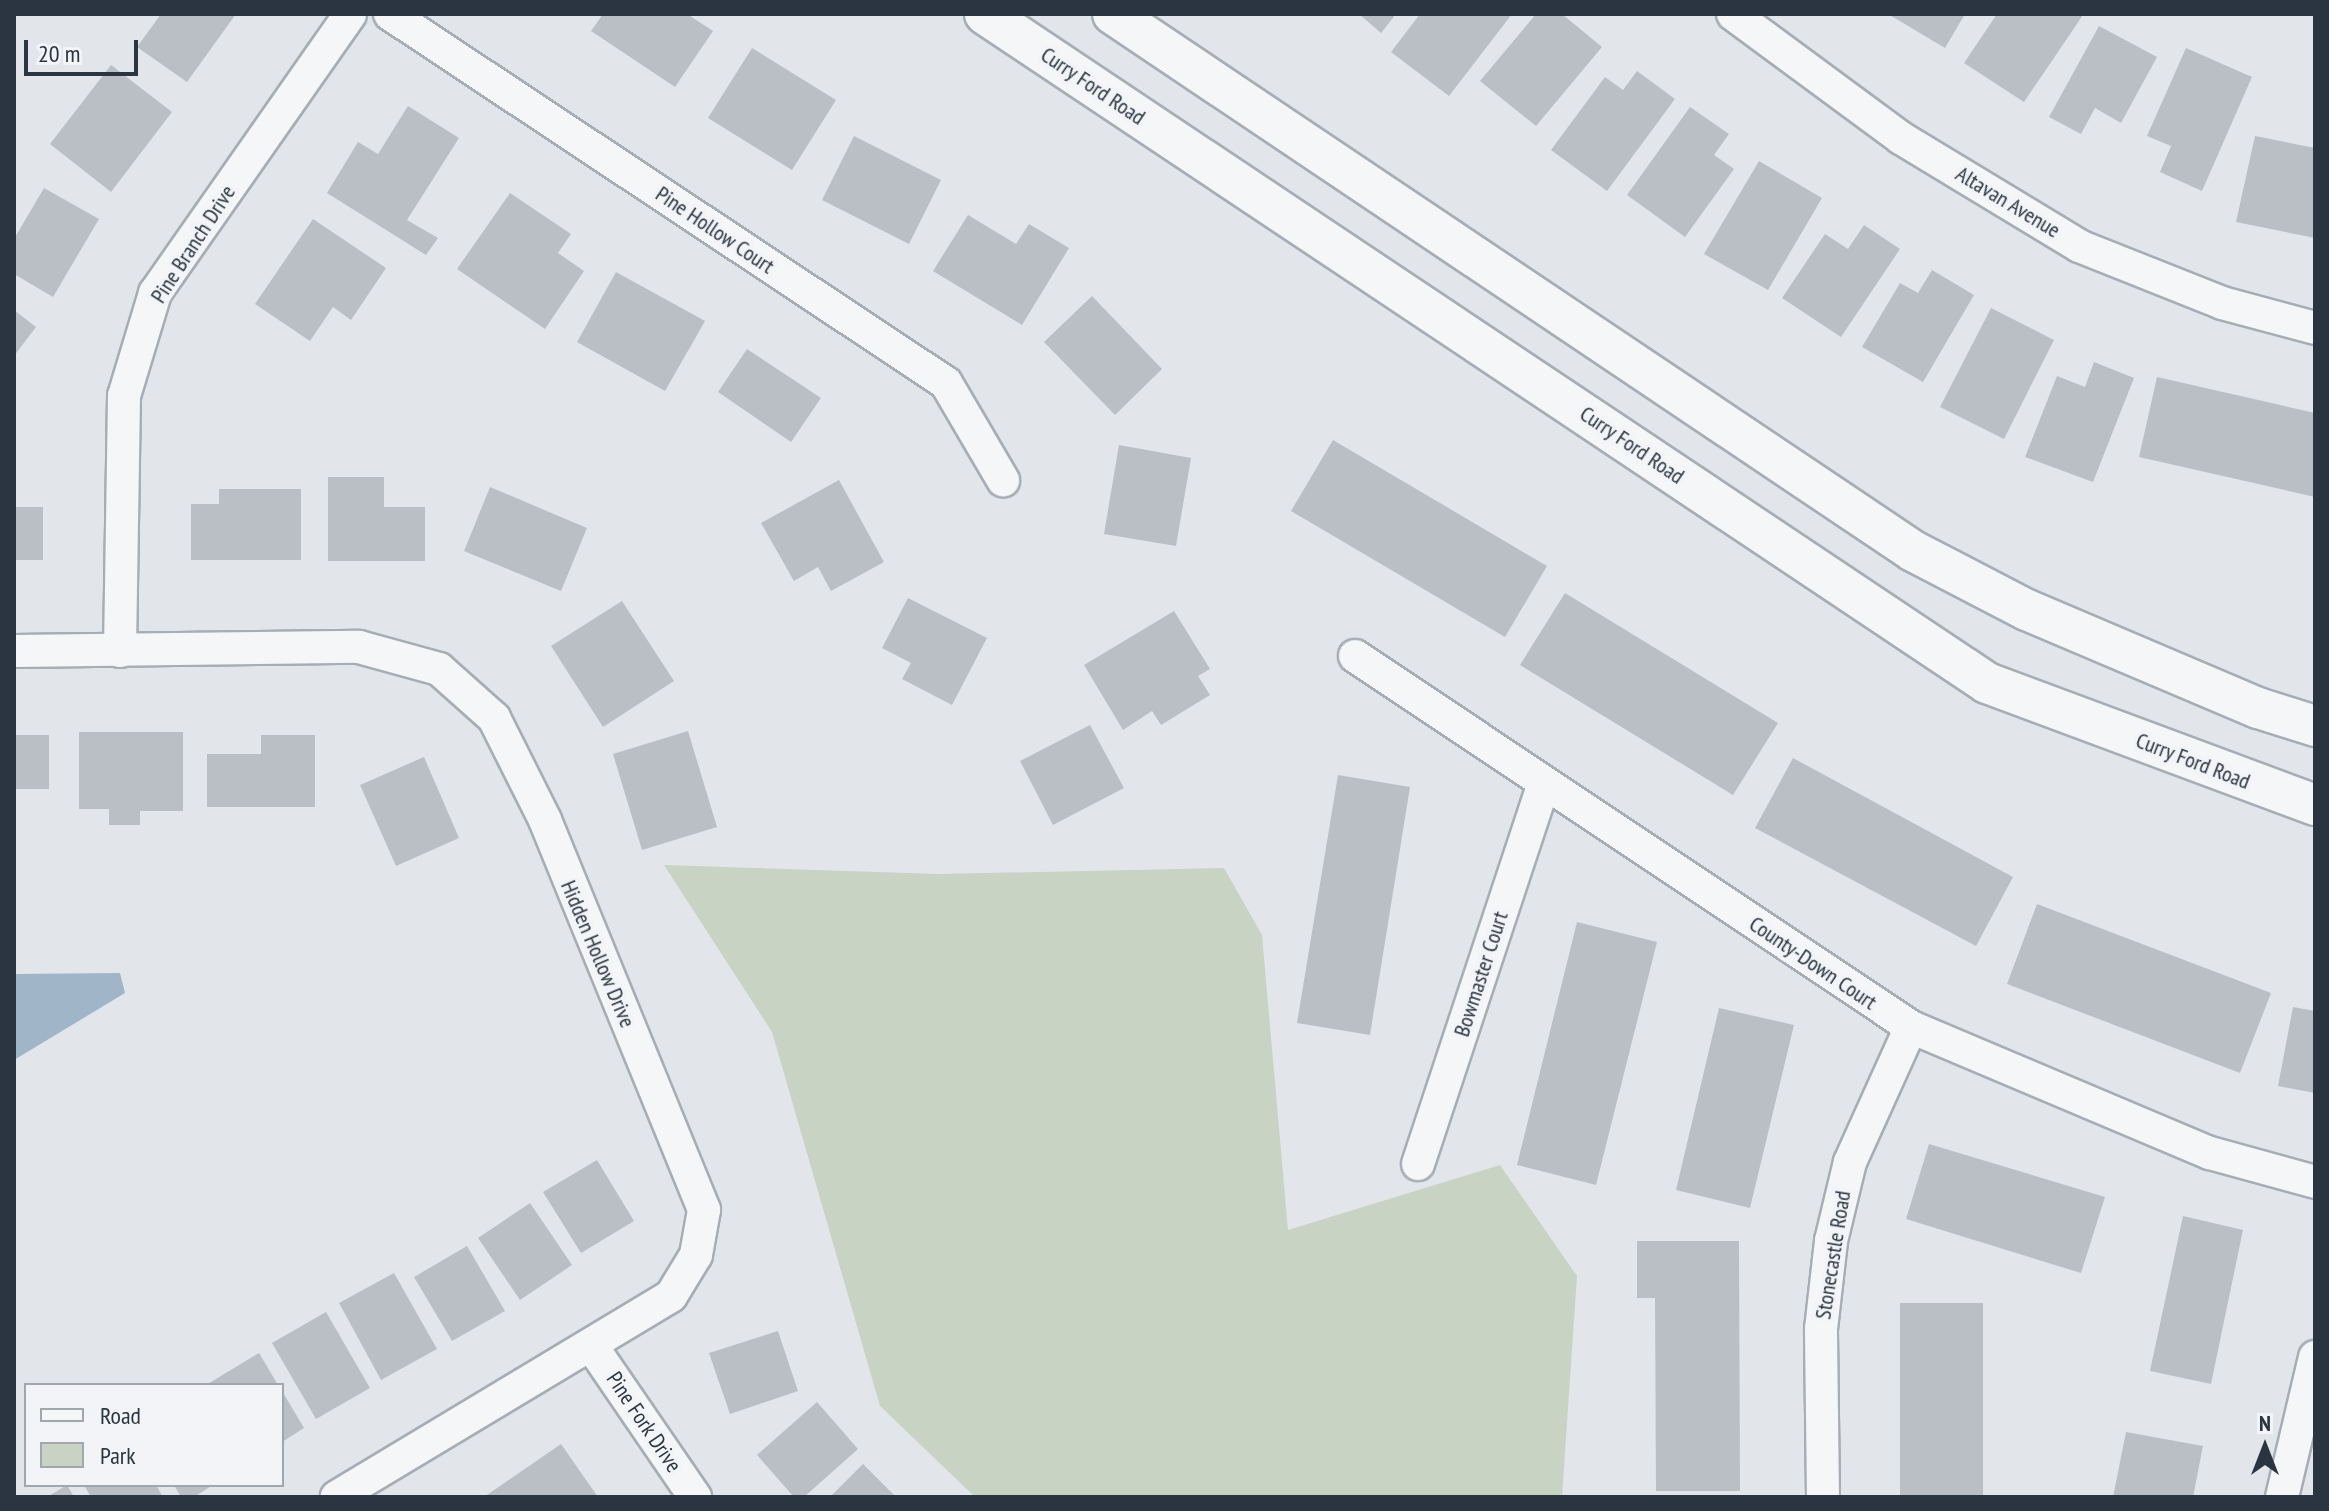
<!DOCTYPE html>
<html>
<head>
<meta charset="utf-8">
<style>
  body { margin:0 }
  #map { position:relative; width:2329px; height:1511px; overflow:hidden; background:#e2e6ea; font-family:"PT Sans Narrow",sans-serif }
  div>[style] { position:absolute }
  [style*='--x'] { left:calc(var(--x)*1px); top:calc(var(--y)*1px); width:calc(var(--w)*1px); rotate:calc(var(--a)*1deg) }
  .green>* { inset:0; background:#c9d3c4 }
  .water>* { inset:0; background:#a0b5c7 }
  .building>* { inset:0; background:#babfc6 }
  .roads { filter:drop-shadow(2px 0 #a7adb4) drop-shadow(-2px 0 #a7adb4) drop-shadow(0 2px #a7adb4) drop-shadow(0 -2px #a7adb4) }
  .minor>* { height:32px; margin:-16px; padding:0 16px; transform-origin:16px; border-radius:16px; background:#f5f6f8 }
  .tertiary>* { height:40px; margin:-20px; padding:0 20px; transform-origin:20px; border-radius:20px; background:#f5f6f8 }
  span { translate:-50% -50%; white-space:nowrap; text-align:center; line-height:1.15; -webkit-text-stroke:8px #f2f4f7; paint-order:stroke }
  .street-label { font-size:22px; color:#2b3441 }
  .frame { position:absolute; inset:0; border:16px solid #2b3441; pointer-events:none }
  .legend { position:absolute; left:24px; top:1383px; width:260px; height:104px; box-sizing:border-box; background:#f2f4f7; border:2px solid #a2a7ae; margin:0; padding:10px 14px; list-style:none; font-size:24px; color:#2b3441 }
  .legend li { display:flex; align-items:center; gap:16px; height:40px }
  .legend b { width:40px; border:2px solid #a2a7ae }
  .north { position:absolute; left:2225px; top:1407px; width:80px; height:80px; -webkit-text-stroke:6px #f2f4f7; paint-order:stroke; rotate:0deg; font-size:22px; font-weight:700; line-height:32px; text-align:center; color:#2b3441 }
  .north::after { content:''; display:block; margin:auto; width:28px; height:36px; background:#2b3441; clip-path:polygon(50% 0,100% 100%,50% 72%,0 100%) }
  .scale { position:absolute; left:24px; top:40px; width:114px; height:36px; box-sizing:border-box; border:4px solid #2b3441; border-top:0; padding-left:10px; font-size:24px; line-height:28px; white-space:nowrap; color:#2b3441; -webkit-text-stroke:6px #f2f4f7; paint-order:stroke }
</style>
</head>
<body>
<div id="map">
  <div class="green">
    <div style="clip-path:polygon(664px 865px,939px 874px,1224px 868px,1262px 935px,1288px 1230px,1500px 1165px,1577px 1276px,1562px 1497px,975px 1497px,880px 1406px,772px 1032px)"></div>
  </div>
  <div class="water">
    <div style="clip-path:polygon(120px 973px,125px 993px,14px 1060px,14px 974px)"></div>
  </div>
  <div class="building">
    <div style="clip-path:polygon(161px 14px,236px 14px,187px 82px,137px 47px)"></div>
    <div style="clip-path:polygon(603px 14px,687px 14px,713px 31px,675px 87px,591px 31px)"></div>
    <div style="clip-path:polygon(1359px 14px,1396px 14px,1381px 33px)"></div>
    <div style="clip-path:polygon(1420px 14px,1512px 14px,1449px 96px,1391px 52px)"></div>
    <div style="clip-path:polygon(1536px 14px,1562px 14px,1602px 47px,1536px 126px,1480px 81px)"></div>
    <div style="clip-path:polygon(1888px 14px,1965px 14px,1945px 48px)"></div>
    <div style="clip-path:polygon(1997px 14px,2083px 15px,2024px 102px,1964px 63px)"></div>
    <div style="clip-path:polygon(2099px 26px,2157px 57px,2121px 123px,2095px 108px,2081px 134px,2049px 117px)"></div>
    <div style="clip-path:polygon(752px 48px,836px 100px,792px 170px,708px 118px)"></div>
    <div style="clip-path:polygon(2186px 48px,2252px 77px,2202px 191px,2160px 172px,2171px 146px,2147px 136px)"></div>
    <div style="clip-path:polygon(111px 65px,172px 112px,111px 192px,50px 144px)"></div>
    <div style="clip-path:polygon(1637px 71px,1675px 99px,1607px 191px,1551px 150px,1605px 77px,1623px 90px)"></div>
    <div style="clip-path:polygon(408px 106px,459px 138px,407px 220px,438px 238px,426px 255px,327px 193px,358px 142px,378px 154px)"></div>
    <div style="clip-path:polygon(1690px 107px,1729px 134px,1714px 155px,1734px 169px,1685px 237px,1627px 195px)"></div>
    <div style="clip-path:polygon(854px 136px,941px 180px,909px 244px,822px 200px)"></div>
    <div style="clip-path:polygon(2255px 136px,2315px 148px,2315px 238px,2236px 222px)"></div>
    <div style="clip-path:polygon(1759px 161px,1822px 198px,1768px 290px,1704px 254px)"></div>
    <div style="clip-path:polygon(44px 188px,99px 219px,53px 297px,14px 274px,14px 239px)"></div>
    <div style="clip-path:polygon(510px 193px,571px 234px,558px 253px,584px 271px,545px 329px,457px 269px)"></div>
    <div style="clip-path:polygon(968px 215px,1016px 244px,1029px 224px,1069px 248px,1022px 325px,933px 271px)"></div>
    <div style="clip-path:polygon(313px 219px,386px 268px,351px 320px,333px 307px,310px 341px,255px 304px)"></div>
    <div style="clip-path:polygon(1864px 225px,1900px 249px,1841px 337px,1782px 298px,1825px 234px,1848px 249px)"></div>
    <div style="clip-path:polygon(1932px 270px,1974px 295px,1923px 382px,1862px 347px,1900px 283px,1918px 293px)"></div>
    <div style="clip-path:polygon(616px 272px,705px 321px,665px 391px,577px 342px)"></div>
    <div style="clip-path:polygon(1092px 296px,1162px 369px,1115px 415px,1044px 342px)"></div>
    <div style="clip-path:polygon(1991px 308px,2054px 340px,2004px 439px,1940px 407px)"></div>
    <div style="clip-path:polygon(14px 310px,36px 327px,14px 356px)"></div>
    <div style="clip-path:polygon(747px 349px,821px 398px,791px 442px,718px 392px)"></div>
    <div style="clip-path:polygon(2094px 362px,2134px 378px,2093px 482px,2025px 457px,2057px 376px,2085px 387px)"></div>
    <div style="clip-path:polygon(2157px 377px,2315px 413px,2315px 497px,2139px 457px)"></div>
    <div style="clip-path:polygon(1333px 440px,1547px 566px,1505px 637px,1291px 511px)"></div>
    <div style="clip-path:polygon(1119px 445px,1191px 458px,1176px 546px,1104px 534px)"></div>
    <div style="clip-path:polygon(328px 477px,384px 477px,384px 507px,425px 507px,425px 561px,328px 561px)"></div>
    <div style="clip-path:polygon(839px 480px,884px 562px,831px 591px,818px 567px,794px 581px,761px 523px)"></div>
    <div style="clip-path:polygon(490px 487px,587px 528px,561px 591px,464px 551px)"></div>
    <div style="clip-path:polygon(219px 489px,301px 489px,301px 560px,191px 560px,191px 504px,219px 504px)"></div>
    <div style="clip-path:polygon(14px 507px,43px 507px,43px 560px,14px 560px)"></div>
    <div style="clip-path:polygon(1565px 593px,1778px 723px,1733px 795px,1520px 665px)"></div>
    <div style="clip-path:polygon(908px 598px,987px 638px,952px 705px,902px 679px,911px 663px,882px 648px)"></div>
    <div style="clip-path:polygon(622px 601px,674px 681px,603px 727px,551px 646px)"></div>
    <div style="clip-path:polygon(1174px 611px,1210px 669px,1198px 676px,1210px 695px,1161px 725px,1152px 711px,1123px 730px,1084px 665px)"></div>
    <div style="clip-path:polygon(1090px 725px,1124px 788px,1053px 825px,1020px 761px)"></div>
    <div style="clip-path:polygon(688px 731px,717px 827px,642px 850px,613px 754px)"></div>
    <div style="clip-path:polygon(79px 732px,183px 732px,183px 811px,140px 811px,140px 825px,109px 825px,109px 809px,79px 809px)"></div>
    <div style="clip-path:polygon(14px 735px,49px 735px,49px 789px,14px 789px)"></div>
    <div style="clip-path:polygon(261px 735px,315px 735px,315px 807px,207px 807px,207px 754px,261px 754px)"></div>
    <div style="clip-path:polygon(424px 757px,459px 838px,396px 866px,360px 785px)"></div>
    <div style="clip-path:polygon(1793px 758px,2013px 877px,1976px 946px,1755px 828px)"></div>
    <div style="clip-path:polygon(1338px 775px,1410px 787px,1370px 1035px,1297px 1023px)"></div>
    <div style="clip-path:polygon(2037px 904px,2271px 993px,2240px 1073px,2007px 984px)"></div>
    <div style="clip-path:polygon(1577px 922px,1657px 942px,1596px 1185px,1517px 1165px)"></div>
    <div style="clip-path:polygon(2293px 1007px,2315px 1011px,2315px 1093px,2278px 1086px)"></div>
    <div style="clip-path:polygon(1719px 1008px,1794px 1025px,1750px 1208px,1676px 1190px)"></div>
    <div style="clip-path:polygon(1929px 1144px,2105px 1197px,2081px 1273px,1906px 1219px)"></div>
    <div style="clip-path:polygon(597px 1160px,634px 1221px,581px 1253px,543px 1192px)"></div>
    <div style="clip-path:polygon(530px 1203px,572px 1265px,520px 1300px,478px 1238px)"></div>
    <div style="clip-path:polygon(2183px 1216px,2243px 1230px,2211px 1384px,2150px 1371px)"></div>
    <div style="clip-path:polygon(1637px 1241px,1739px 1241px,1740px 1491px,1656px 1491px,1655px 1298px,1637px 1298px)"></div>
    <div style="clip-path:polygon(467px 1246px,505px 1311px,452px 1341px,414px 1277px)"></div>
    <div style="clip-path:polygon(394px 1273px,437px 1349px,381px 1380px,339px 1303px)"></div>
    <div style="clip-path:polygon(1900px 1303px,1983px 1303px,1983px 1497px,1900px 1497px)"></div>
    <div style="clip-path:polygon(326px 1312px,370px 1388px,316px 1419px,272px 1343px)"></div>
    <div style="clip-path:polygon(778px 1331px,798px 1391px,730px 1414px,709px 1353px)"></div>
    <div style="clip-path:polygon(259px 1353px,278px 1385px,206px 1385px)"></div>
    <div style="clip-path:polygon(282px 1391px,304px 1428px,282px 1442px)"></div>
    <div style="clip-path:polygon(817px 1402px,858px 1449px,804px 1497px,794px 1497px,757px 1455px)"></div>
    <div style="clip-path:polygon(2126px 1432px,2203px 1446px,2193px 1497px,2113px 1497px)"></div>
    <div style="clip-path:polygon(561px 1444px,598px 1497px,484px 1497px)"></div>
    <div style="clip-path:polygon(863px 1464px,896px 1497px,830px 1497px)"></div>
    <div style="clip-path:polygon(67px 1485px,74px 1497px,47px 1497px)"></div>
    <div style="clip-path:polygon(84px 1485px,156px 1485px,163px 1497px,91px 1497px)"></div>
    <div style="clip-path:polygon(174px 1485px,213px 1485px,194px 1497px,181px 1497px)"></div>
  </div>
  <div class="roads">
    <div class="minor">
      <div style="--x:390;--y:14;--w:667;--a:33.57"></div>
      <div style="--x:946;--y:383;--w:113;--a:59.6"></div>
      <div style="--x:1733;--y:14;--w:209;--a:36.4"></div>
      <div style="--x:1901;--y:138;--w:208;--a:31.2"></div>
      <div style="--x:2079;--y:246;--w:154;--a:21.7"></div>
      <div style="--x:2222;--y:303;--w:96;--a:15"></div>
      <div style="--x:14;--y:651;--w:345;--a:-0.7"></div>
      <div style="--x:359;--y:647;--w:83;--a:15.4"></div>
      <div style="--x:439;--y:669;--w:74;--a:41.7"></div>
      <div style="--x:494;--y:718;--w:114;--a:63.4"></div>
      <div style="--x:545;--y:820;--w:421;--a:67.8"></div>
      <div style="--x:704;--y:1210;--w:46;--a:100.1"></div>
      <div style="--x:696;--y:1255;--w:48;--a:121.4"></div>
      <div style="--x:671;--y:1296;--w:390;--a:149"></div>
      <div style="--x:120;--y:651;--w:255;--a:-89.1"></div>
      <div style="--x:124;--y:396;--w:108;--a:-73.2"></div>
      <div style="--x:155;--y:293;--w:340;--a:-55"></div>
      <div style="--x:1355;--y:656;--w:668;--a:33.71"></div>
      <div style="--x:1911;--y:1027;--w:324;--a:22.9"></div>
      <div style="--x:2210;--y:1153;--w:109;--a:15.4"></div>
      <div style="--x:1418;--y:1164;--w:400;--a:-71.7"></div>
      <div style="--x:593;--y:1348;--w:181;--a:55.6"></div>
      <div style="--x:1823;--y:1497;--w:168;--a:-90.7"></div>
      <div style="--x:1821;--y:1329;--w:89;--a:-83.5"></div>
      <div style="--x:1831;--y:1241;--w:81;--a:-76.5"></div>
      <div style="--x:1850;--y:1162;--w:148;--a:-65.7"></div>
      <div style="--x:2282;--y:1497;--w:144;--a:-76.7"></div>
    </div>
    <div class="tertiary">
      <div style="--x:985;--y:14;--w:1205;--a:33.73"></div>
      <div style="--x:1987;--y:683;--w:350;--a:20.4"></div>
      <div style="--x:1113;--y:14;--w:964;--a:33.87"></div>
      <div style="--x:1913;--y:551;--w:128;--a:27.4"></div>
      <div style="--x:2027;--y:610;--w:251;--a:23"></div>
      <div style="--x:2258;--y:708;--w:60;--a:17.5"></div>
    </div>
  </div>
  <div class="street-label">
    <span style="left:1093px;top:86px;rotate:34deg">Curry Ford Road</span>
    <span style="left:2008px;top:202px;rotate:31deg">Altavan Avenue</span>
    <span style="left:715px;top:230px;rotate:34deg">Pine Hollow Court</span>
    <span style="left:193px;top:244px;rotate:-57deg">Pine Branch Drive</span>
    <span style="left:1632px;top:445px;rotate:34deg">Curry Ford Road</span>
    <span style="left:2193px;top:761px;rotate:21deg">Curry Ford Road</span>
    <span style="left:598px;top:954px;rotate:67deg">Hidden Hollow Drive</span>
    <span style="left:1813px;top:963px;rotate:34deg">County-Down Court</span>
    <span style="left:1481px;top:974px;rotate:-72deg">Bowmaster Court</span>
    <span style="left:1833px;top:1255px;rotate:-81deg">Stonecastle Road</span>
    <span style="left:644px;top:1422px;rotate:56deg">Pine Fork Drive</span>
  </div>
  <div class="frame"></div>
  <ul class="legend">
  <li><b style="height:10px;background:#f5f6f8"></b>Road</li>
  <li><b style="height:22px;background:#c9d3c4"></b>Park</li>
  </ul>
  <div class="north">N</div>
  <div class="scale">20 m</div>
</div>
</body>
</html>
